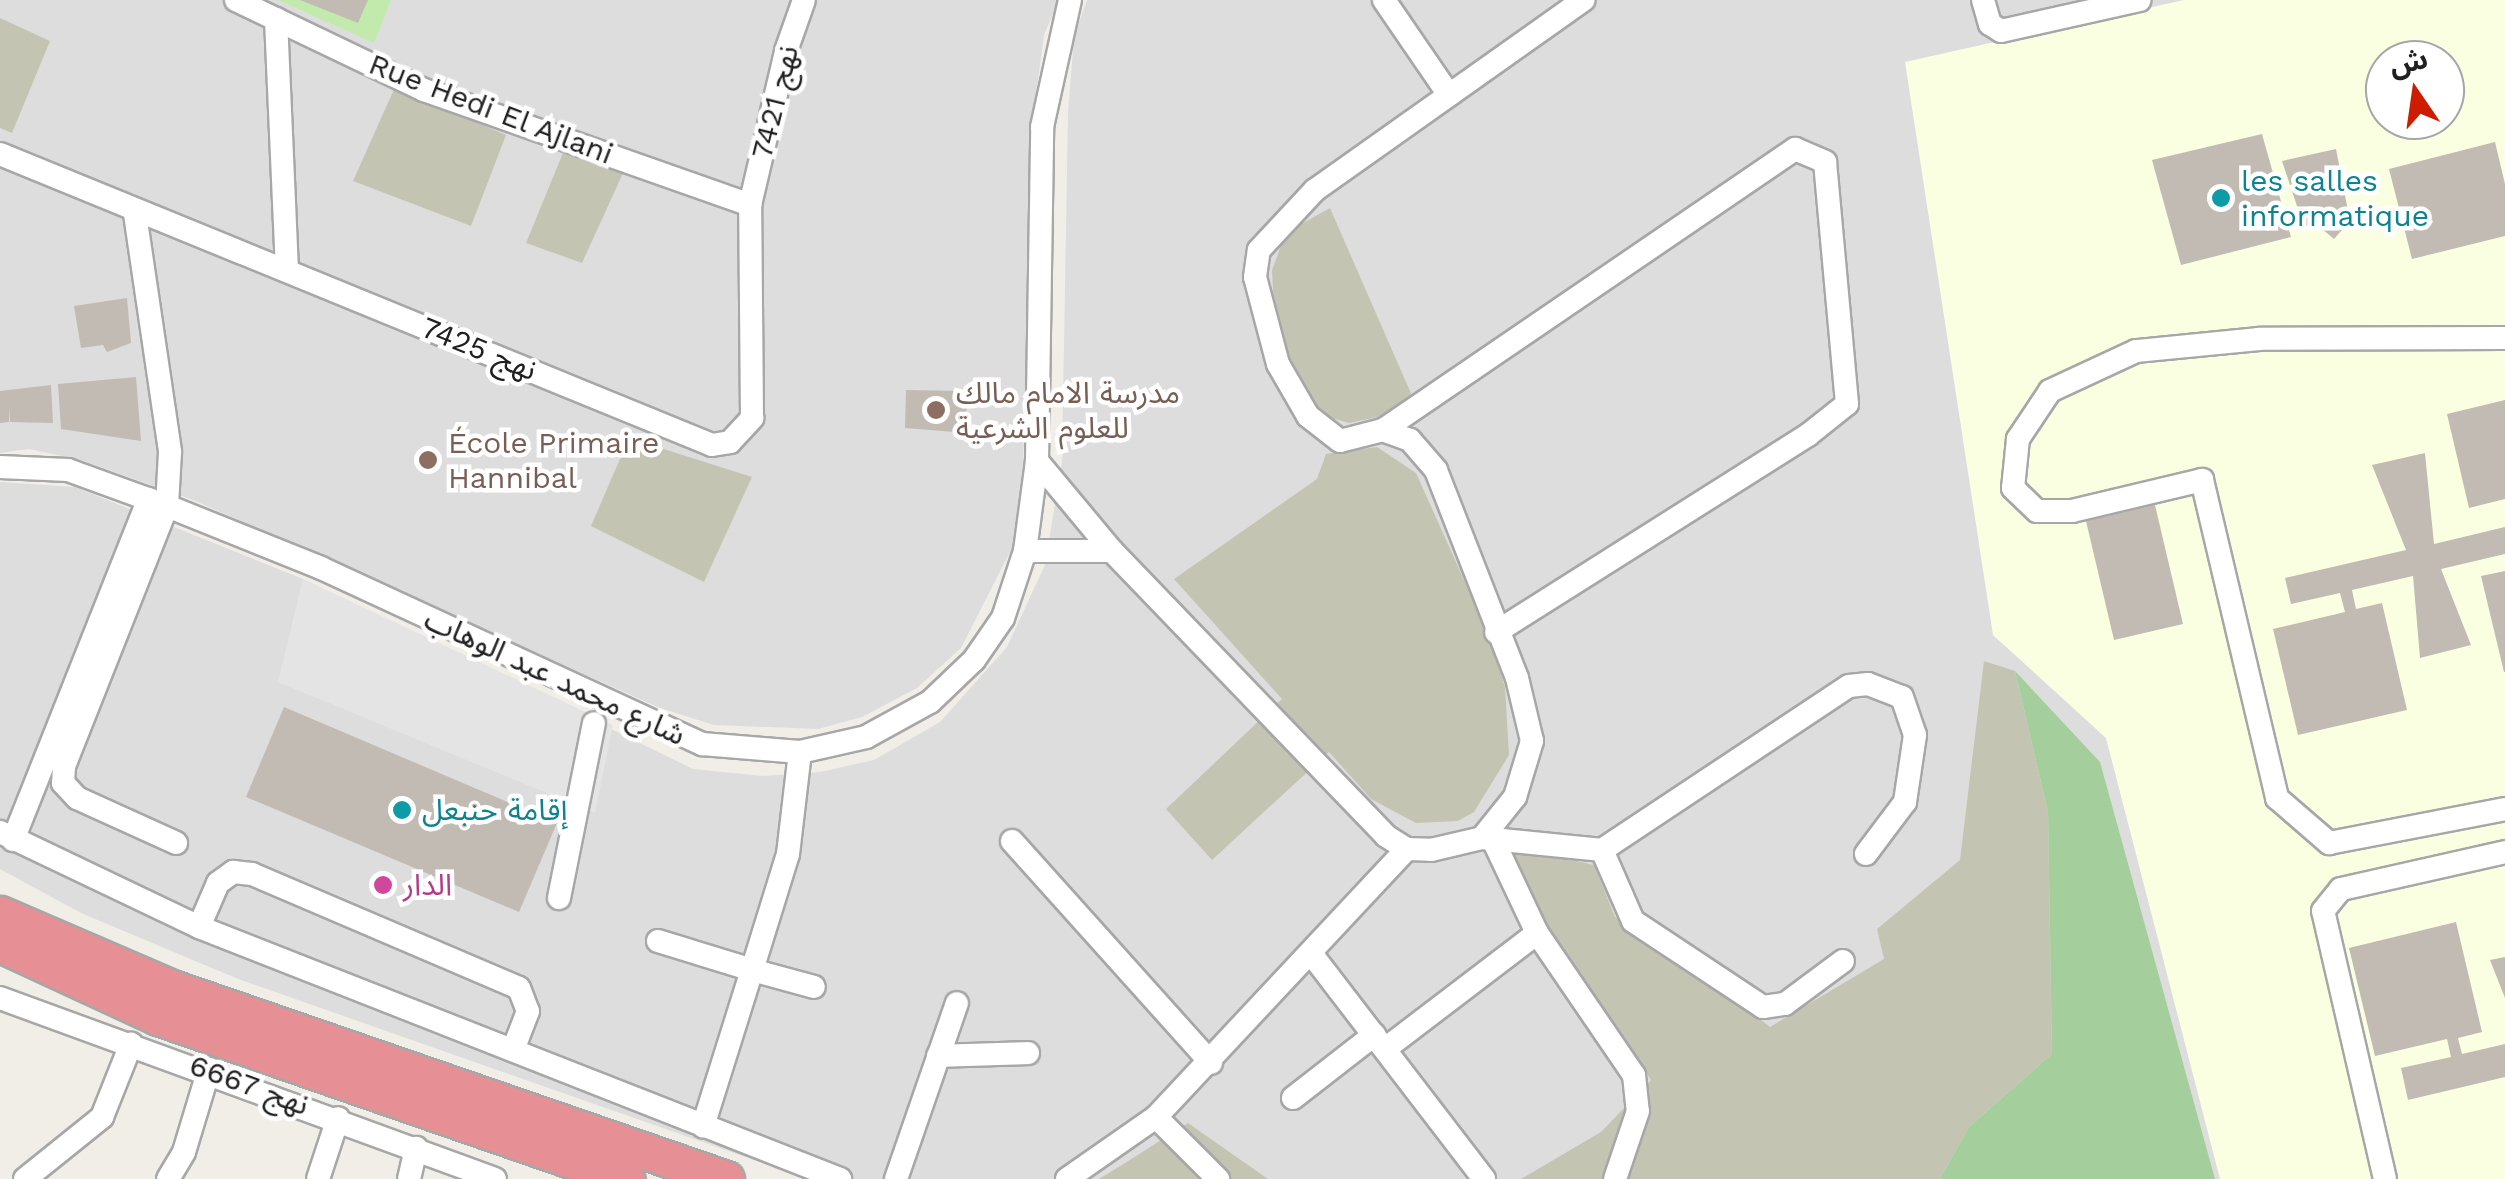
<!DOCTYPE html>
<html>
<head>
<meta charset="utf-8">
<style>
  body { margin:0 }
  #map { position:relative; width:2505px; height:1179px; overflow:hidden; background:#f0eee7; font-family:"Work Sans","Noto Sans Arabic",sans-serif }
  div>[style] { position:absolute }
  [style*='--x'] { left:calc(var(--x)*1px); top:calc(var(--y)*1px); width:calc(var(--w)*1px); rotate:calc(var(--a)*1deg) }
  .residential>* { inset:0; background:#dedddd }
  .education>* { inset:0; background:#fbffe1 }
  .construction>* { inset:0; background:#c3c5b2 }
  .grass>* { inset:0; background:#c3eaad }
  .forest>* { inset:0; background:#a4cf9c }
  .parking>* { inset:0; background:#e4e4e4 }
  .building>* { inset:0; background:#c1bbb3 }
  .roads { filter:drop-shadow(2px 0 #a7a7a7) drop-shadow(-2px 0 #a7a7a7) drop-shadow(0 2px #a7a7a7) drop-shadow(0 -2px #a7a7a7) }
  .minor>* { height:22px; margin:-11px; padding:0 11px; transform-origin:11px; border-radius:11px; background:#fff }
  .highway>* { height:35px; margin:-17.5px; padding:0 17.5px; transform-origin:17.5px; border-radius:17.5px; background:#e69095 }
  .dots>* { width:28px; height:28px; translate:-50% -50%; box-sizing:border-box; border:5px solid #fff; border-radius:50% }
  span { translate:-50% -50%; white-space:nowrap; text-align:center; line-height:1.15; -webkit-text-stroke:9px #fff; paint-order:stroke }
  .street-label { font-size:30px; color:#202020 }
  .culture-label { font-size:30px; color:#0d838f }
  .left { translate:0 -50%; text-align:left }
  .education-label { font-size:30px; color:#785e54 }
  .hotel-label { font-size:30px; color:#b23c85 }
  .north { position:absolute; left:2365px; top:40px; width:100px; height:100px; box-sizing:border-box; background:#fff; border:2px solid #a6a6a6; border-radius:50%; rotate:347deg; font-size:28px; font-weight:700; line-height:40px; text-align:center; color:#202020 }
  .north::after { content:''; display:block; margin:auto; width:35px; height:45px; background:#ce1c02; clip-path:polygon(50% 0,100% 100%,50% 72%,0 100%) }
</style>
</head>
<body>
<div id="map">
  <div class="residential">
    <div style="clip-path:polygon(0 0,1059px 0,1044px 35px,1034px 108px,1023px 464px,1013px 546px,961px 648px,917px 688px,862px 717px,818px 729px,714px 725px,660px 708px,193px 500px,81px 460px,29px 449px,0 453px)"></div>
    <div style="clip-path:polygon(evenodd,1087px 0,2505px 0,2505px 1179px,808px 1179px,238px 979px,81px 913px,0 869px,0 482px,75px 487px,303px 579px,693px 769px,763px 776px,820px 772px,874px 760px,940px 722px,1007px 647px,1045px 565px,1062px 461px,1068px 113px,1074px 37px,1087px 0,2385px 60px,2445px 60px,2445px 120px,2385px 120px,2385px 60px)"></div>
  </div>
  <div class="education">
    <div style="clip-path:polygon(evenodd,2184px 0,2505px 0,2505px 1179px,2220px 1179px,2106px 738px,1993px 635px,1905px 62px,2184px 0,2385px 60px,2445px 60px,2445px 120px,2385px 120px,2385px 60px)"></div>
  </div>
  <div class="construction">
    <div style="clip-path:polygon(0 18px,50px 41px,12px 133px,0 128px)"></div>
    <div style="clip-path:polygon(395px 87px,506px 135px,471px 226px,353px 181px)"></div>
    <div style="clip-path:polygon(565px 148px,624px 171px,582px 263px,526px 243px)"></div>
    <div style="clip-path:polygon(1330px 208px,1413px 398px,1388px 415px,1349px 423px,1314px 413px,1289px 361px,1274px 309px,1272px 270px,1281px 246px,1296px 227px)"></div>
    <div style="clip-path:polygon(629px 438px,752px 477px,704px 582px,591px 526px)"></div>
    <div style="clip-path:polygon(1377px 447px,1416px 473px,1487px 631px,1505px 687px,1509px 755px,1474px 812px,1458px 821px,1416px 823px,1371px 799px,1329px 752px,1212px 860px,1166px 809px,1282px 699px,1174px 579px,1317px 479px,1326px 454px)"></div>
    <div style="clip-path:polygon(1984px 661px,2015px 671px,2048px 812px,2052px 1054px,1969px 1127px,1940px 1179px,1521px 1179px,1601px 1132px,1651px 1080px,1488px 840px,1594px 865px,1615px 917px,1684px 959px,1770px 1027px,1884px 959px,1877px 929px,1960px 860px)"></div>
    <div style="clip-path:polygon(1188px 1123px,1268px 1179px,1099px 1179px,1122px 1165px)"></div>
  </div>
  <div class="grass">
    <div style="clip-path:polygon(278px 0,391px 0,374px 43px)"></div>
  </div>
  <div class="forest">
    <div style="clip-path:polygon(2015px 671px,2100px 762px,2215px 1179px,1940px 1179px,1969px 1127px,2052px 1054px,2048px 812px)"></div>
  </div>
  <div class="parking">
    <div style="clip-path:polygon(303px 579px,613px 725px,595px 813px,278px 682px)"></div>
  </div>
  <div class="building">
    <div style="clip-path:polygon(300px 0,368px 0,358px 23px)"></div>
    <div style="clip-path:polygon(2262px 134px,2291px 237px,2181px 265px,2152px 160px)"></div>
    <div style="clip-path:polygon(2495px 142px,2505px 184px,2505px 236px,2412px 259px,2389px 169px)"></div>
    <div style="clip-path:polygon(2336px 149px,2350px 221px,2334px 239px,2315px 223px,2304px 227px,2282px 161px)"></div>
    <div style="clip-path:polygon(127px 298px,131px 343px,107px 352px,103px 345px,81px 348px,74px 306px)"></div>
    <div style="clip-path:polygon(136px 377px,141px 441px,61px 429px,58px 384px)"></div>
    <div style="clip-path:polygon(51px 385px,53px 423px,10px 422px,9px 406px,9px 422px,0 423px,0 391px)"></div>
    <div style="clip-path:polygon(906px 390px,966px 391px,967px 433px,905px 428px)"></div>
    <div style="clip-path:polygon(2505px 400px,2505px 499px,2469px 508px,2447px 414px)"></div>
    <div style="clip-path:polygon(2425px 453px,2434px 544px,2505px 527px,2505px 554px,2441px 569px,2471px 645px,2420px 658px,2413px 576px,2352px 590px,2356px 609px,2382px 603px,2407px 710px,2298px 735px,2273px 629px,2345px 612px,2340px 593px,2291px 604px,2285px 578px,2406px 550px,2372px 465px)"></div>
    <div style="clip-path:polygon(2155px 505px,2183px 624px,2114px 640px,2086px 521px)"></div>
    <div style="clip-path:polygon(2505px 571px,2505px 672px,2504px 672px,2481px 576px)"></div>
    <div style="clip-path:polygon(284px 707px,557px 823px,519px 912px,246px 797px)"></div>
    <div style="clip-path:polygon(2456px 922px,2482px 1032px,2458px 1038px,2462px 1054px,2505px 1044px,2505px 1077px,2408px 1100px,2401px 1068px,2451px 1057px,2447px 1039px,2375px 1056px,2349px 948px)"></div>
    <div style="clip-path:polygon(2505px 957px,2505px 998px,2490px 960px)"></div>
  </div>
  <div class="roads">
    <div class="minor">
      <div style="--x:236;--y:0;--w:208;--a:25.6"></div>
      <div style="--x:424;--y:90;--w:346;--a:19.4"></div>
      <div style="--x:1384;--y:0;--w:115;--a:55.6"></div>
      <div style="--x:1983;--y:0;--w:25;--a:74"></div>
      <div style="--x:1990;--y:24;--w:13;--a:32"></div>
      <div style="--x:2001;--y:31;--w:142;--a:-12.6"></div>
      <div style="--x:276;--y:19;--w:251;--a:87.5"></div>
      <div style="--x:0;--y:154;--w:769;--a:22.23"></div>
      <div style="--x:712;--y:445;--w:18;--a:-9"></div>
      <div style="--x:730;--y:442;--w:33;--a:-47"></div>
      <div style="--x:752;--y:418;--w:213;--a:-90.5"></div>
      <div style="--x:750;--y:205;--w:158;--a:-76.8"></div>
      <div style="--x:786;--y:51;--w:54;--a:-70.6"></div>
      <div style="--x:135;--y:214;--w:241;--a:81.6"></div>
      <div style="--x:170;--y:452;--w:54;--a:93.2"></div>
      <div style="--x:167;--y:506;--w:280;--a:111.6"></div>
      <div style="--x:64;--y:766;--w:17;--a:93"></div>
      <div style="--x:63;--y:783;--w:21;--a:47"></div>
      <div style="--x:77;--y:798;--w:109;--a:24.4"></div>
      <div style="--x:2505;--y:338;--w:246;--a:179.8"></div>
      <div style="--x:2259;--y:339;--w:124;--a:174.4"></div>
      <div style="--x:2136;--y:351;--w:95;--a:155.1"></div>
      <div style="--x:2050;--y:391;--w:58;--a:123.7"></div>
      <div style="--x:2018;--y:439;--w:49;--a:95.8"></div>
      <div style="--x:2013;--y:488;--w:33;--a:44"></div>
      <div style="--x:2037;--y:511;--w:35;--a:0"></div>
      <div style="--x:2072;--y:511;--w:134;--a:-13.4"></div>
      <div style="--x:2202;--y:480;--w:327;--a:76.7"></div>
      <div style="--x:2277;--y:798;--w:69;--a:40.9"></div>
      <div style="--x:2329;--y:843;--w:179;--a:-10.9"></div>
      <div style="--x:1383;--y:430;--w:499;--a:-34.3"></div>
      <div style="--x:1795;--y:149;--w:33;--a:23"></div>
      <div style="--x:1825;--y:162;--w:243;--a:84.8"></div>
      <div style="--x:1847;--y:404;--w:50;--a:141.5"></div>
      <div style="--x:1808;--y:435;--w:369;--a:147.7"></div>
      <div style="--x:1037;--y:461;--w:117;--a:50.2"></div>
      <div style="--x:1112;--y:551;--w:395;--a:46.1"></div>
      <div style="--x:1386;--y:836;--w:25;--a:32"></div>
      <div style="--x:1407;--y:849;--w:24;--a:2"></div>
      <div style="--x:1431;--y:850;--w:52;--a:-13.2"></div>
      <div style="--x:1482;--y:838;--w:53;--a:-51.2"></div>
      <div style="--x:1515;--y:797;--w:59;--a:-73.1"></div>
      <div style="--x:1532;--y:741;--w:65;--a:-103.4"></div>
      <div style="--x:1517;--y:678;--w:223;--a:-111.3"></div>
      <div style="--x:1436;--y:470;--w:40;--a:-131"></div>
      <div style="--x:1410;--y:440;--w:29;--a:-160"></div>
      <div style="--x:1383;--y:430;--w:44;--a:165.7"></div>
      <div style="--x:1340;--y:441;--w:41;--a:-142"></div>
      <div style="--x:1308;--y:416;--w:60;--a:-120"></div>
      <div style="--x:1278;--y:364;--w:90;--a:-104.8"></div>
      <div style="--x:1255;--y:277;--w:27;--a:-82"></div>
      <div style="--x:1259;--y:250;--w:82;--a:-47"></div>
      <div style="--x:1315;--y:190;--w:329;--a:-35.3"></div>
      <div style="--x:0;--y:467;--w:68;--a:2.5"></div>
      <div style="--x:68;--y:470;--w:105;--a:20"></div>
      <div style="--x:167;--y:506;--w:166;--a:21.9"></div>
      <div style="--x:321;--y:568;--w:420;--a:24.8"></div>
      <div style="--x:702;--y:744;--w:98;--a:4.7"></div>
      <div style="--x:800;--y:752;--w:68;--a:-12.8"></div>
      <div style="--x:866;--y:737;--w:73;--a:-28.7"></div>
      <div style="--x:930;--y:702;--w:61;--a:-43.7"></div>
      <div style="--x:974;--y:660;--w:51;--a:-55.4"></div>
      <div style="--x:1003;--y:618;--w:71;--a:-71.8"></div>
      <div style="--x:1025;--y:551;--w:91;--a:-82.4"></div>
      <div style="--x:1037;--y:461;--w:334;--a:-89.1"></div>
      <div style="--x:1042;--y:127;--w:130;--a:-77.6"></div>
      <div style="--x:1025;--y:551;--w:87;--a:0"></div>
      <div style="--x:800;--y:752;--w:103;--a:96.7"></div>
      <div style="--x:788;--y:854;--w:121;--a:107.2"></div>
      <div style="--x:752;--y:970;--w:64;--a:15.3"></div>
      <div style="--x:0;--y:832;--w:221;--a:25.5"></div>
      <div style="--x:199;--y:927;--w:689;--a:21.46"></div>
      <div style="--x:1482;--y:838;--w:121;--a:5.7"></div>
      <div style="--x:1602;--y:850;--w:296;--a:-33.6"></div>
      <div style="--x:1849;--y:686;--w:19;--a:-6"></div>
      <div style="--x:1868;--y:684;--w:36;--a:21"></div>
      <div style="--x:1902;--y:697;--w:40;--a:71.1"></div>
      <div style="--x:1915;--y:735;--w:68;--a:98.5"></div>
      <div style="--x:1905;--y:802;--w:65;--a:126.9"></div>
      <div style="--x:13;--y:840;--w:367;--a:-68.3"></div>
      <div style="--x:1012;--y:841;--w:298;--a:48.1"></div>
      <div style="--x:1495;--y:844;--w:98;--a:64.7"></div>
      <div style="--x:1537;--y:933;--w:172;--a:55.7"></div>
      <div style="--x:1634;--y:1075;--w:36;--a:84"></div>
      <div style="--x:1638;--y:1111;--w:72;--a:108.7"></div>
      <div style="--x:1602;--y:850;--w:77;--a:66.4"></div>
      <div style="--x:1633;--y:921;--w:156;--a:33.5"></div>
      <div style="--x:1763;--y:1007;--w:22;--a:-8"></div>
      <div style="--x:1785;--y:1004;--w:72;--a:-36.6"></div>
      <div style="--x:559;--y:898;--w:178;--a:-78.7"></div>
      <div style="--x:199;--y:927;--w:48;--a:-66.6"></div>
      <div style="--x:218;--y:883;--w:19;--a:-36"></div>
      <div style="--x:233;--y:872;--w:19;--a:6"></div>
      <div style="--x:252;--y:874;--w:290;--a:23.1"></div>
      <div style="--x:519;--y:988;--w:25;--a:69"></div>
      <div style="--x:528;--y:1011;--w:42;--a:111"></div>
      <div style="--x:658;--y:941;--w:98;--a:17.1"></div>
      <div style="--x:752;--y:970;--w:164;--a:107.4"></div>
      <div style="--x:1313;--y:956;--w:281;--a:52.5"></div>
      <div style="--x:0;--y:998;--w:527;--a:20.09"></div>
      <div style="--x:1385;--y:1049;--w:191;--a:-37.3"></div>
      <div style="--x:938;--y:1056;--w:90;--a:-1.9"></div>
      <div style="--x:1293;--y:1098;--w:103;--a:-37.9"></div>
      <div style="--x:1156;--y:1117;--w:88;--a:45"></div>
      <div style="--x:25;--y:1179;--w:99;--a:-38.8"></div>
      <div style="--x:102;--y:1117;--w:79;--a:-68.3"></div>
      <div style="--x:168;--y:1179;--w:31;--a:-59"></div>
      <div style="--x:184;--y:1152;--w:87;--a:-73.2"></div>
      <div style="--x:318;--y:1179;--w:64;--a:-71.8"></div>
      <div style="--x:409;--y:1179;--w:32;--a:-77"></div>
      <div style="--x:896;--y:1179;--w:186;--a:-70.9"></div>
      <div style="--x:1067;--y:1179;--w:108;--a:-34.9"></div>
      <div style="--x:1156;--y:1117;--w:367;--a:-46.9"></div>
      <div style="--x:2385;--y:1179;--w:275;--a:-103"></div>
      <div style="--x:2323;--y:911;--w:28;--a:-51"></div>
      <div style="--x:2341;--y:889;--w:168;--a:-12.7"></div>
    </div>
    <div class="highway">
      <div style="--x:0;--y:914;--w:187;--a:23.3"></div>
      <div style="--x:172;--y:988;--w:586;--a:19.02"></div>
      <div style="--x:0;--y:944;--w:174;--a:24.8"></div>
      <div style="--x:158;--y:1017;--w:496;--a:19.1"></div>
    </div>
  </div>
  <div class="dots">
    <div style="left:2221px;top:198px;background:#0f9aa8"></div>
    <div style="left:936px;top:410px;background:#8d6e63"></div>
    <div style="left:428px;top:460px;background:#8d6e63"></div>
    <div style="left:402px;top:810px;background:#0f9aa8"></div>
    <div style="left:383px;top:885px;background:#d1479c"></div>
  </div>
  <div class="street-label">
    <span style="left:775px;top:102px;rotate:-76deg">نهج 7421</span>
    <span style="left:491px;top:109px;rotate:21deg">Rue Hedi El Ajlani</span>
    <span style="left:479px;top:349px;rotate:22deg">نهج 7425</span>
    <span style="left:555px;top:677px;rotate:25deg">شارع محمد عبد الوهاب</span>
    <span style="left:249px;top:1085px;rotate:20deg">نهج 6667</span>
  </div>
  <div class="culture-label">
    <span class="left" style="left:2241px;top:198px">les salles<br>informatique</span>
    <span class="left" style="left:422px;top:810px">إقامة حنبعل</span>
  </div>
  <div class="education-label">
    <span class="left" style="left:956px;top:410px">مدرسة الامام مالك<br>للعلوم الشرعية</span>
    <span class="left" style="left:448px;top:460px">École Primaire<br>Hannibal</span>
  </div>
  <div class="hotel-label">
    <span class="left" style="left:403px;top:885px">الدار</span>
  </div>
  <div class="north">ش</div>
</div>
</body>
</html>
